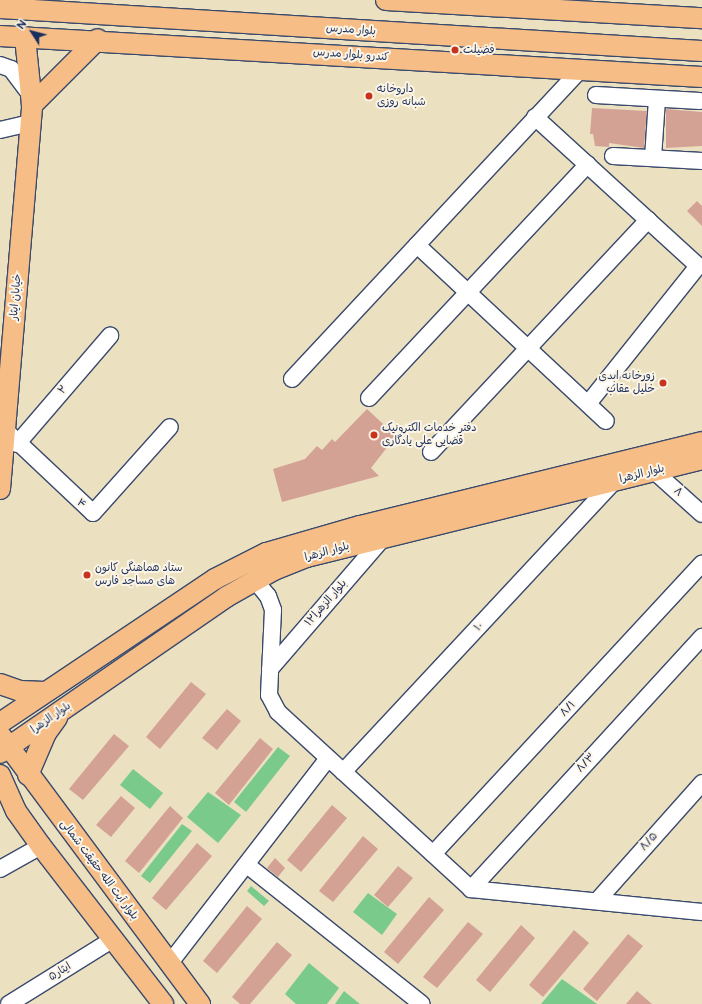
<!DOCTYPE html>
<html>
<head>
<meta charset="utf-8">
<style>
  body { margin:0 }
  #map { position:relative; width:702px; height:1004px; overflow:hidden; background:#ebe1c0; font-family:"Balsamiq Sans","Playpen Sans Arabic",sans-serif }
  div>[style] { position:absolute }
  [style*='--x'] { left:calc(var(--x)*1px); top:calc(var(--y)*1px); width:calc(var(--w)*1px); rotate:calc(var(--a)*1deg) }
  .green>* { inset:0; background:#79ca8b }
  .building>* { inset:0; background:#d4a295 }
  .roads { filter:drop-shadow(1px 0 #3a4a6d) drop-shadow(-1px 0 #3a4a6d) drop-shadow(0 1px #3a4a6d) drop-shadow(0 -1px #3a4a6d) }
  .minor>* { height:16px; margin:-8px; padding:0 8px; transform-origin:8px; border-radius:8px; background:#fff }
  .major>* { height:20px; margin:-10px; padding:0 10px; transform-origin:10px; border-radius:10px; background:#f6be86 }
  .dots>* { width:11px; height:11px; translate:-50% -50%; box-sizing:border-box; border:2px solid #fcf5e5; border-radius:50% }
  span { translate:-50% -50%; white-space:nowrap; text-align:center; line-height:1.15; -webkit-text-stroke:4px #fcf5e5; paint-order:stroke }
  .street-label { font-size:11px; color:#1b2f5e }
  .poi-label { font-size:11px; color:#1b2f5e }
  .left { translate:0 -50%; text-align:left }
  .right { translate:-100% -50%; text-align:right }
  .north { position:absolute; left:12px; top:12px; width:40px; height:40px; -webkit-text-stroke:3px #fcf5e5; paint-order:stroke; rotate:306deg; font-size:11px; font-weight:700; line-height:16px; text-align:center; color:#1b2f5e }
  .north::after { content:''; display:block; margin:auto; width:14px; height:18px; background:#1b2f5e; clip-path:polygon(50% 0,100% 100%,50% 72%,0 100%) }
</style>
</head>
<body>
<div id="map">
  <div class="green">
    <div style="clip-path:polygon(278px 747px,290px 756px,246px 812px,234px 802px)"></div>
    <div style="clip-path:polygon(133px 769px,163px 793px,150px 809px,120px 785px)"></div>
    <div style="clip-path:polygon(208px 792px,241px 815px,218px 843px,187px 817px)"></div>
    <div style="clip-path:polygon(182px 824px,192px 831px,150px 883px,141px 876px)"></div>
    <div style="clip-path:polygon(251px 886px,269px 901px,264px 906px,247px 891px)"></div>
    <div style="clip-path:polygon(368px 893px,397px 914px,382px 935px,353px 912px)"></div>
    <div style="clip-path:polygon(309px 963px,339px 988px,327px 1004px,296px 1004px,285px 994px)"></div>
    <div style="clip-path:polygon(562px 979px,597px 1004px,541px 1004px)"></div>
    <div style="clip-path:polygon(344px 991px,360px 1004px,335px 1004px)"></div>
  </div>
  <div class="building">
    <div style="clip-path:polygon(592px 108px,647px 111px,644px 148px,609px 143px,609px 147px,595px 146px,593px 134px,590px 134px)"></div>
    <div style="clip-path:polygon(666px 109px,702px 112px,702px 146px,666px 148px)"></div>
    <div style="clip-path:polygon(697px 201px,702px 206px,702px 226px,687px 211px)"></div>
    <div style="clip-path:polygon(367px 409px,396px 436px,371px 468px,379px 476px,282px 502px,273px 469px,305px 459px,317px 446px,322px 450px,332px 439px,335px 442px)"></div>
    <div style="clip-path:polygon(191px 682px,206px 694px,160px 749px,146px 737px)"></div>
    <div style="clip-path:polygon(227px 709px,241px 721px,217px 750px,202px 738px)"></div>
    <div style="clip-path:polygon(114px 734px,129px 746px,83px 800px,69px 789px)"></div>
    <div style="clip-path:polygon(260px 738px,273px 749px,229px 805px,215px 793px)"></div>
    <div style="clip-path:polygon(121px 796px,135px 808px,111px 837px,96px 825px)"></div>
    <div style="clip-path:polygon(332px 805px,347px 818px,301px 872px,287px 860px)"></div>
    <div style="clip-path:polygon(170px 806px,183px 818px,139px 873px,125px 861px)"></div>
    <div style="clip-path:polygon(363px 836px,378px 849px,333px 902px,319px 891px)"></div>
    <div style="clip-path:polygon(197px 843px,212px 856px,166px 910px,152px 898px)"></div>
    <div style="clip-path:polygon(275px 858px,285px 868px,278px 877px,267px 868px)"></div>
    <div style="clip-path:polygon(398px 866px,413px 878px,388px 907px,374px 895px)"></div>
    <div style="clip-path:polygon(429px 897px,444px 910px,398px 964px,384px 952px)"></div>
    <div style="clip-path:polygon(247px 906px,262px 919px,217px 973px,203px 961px)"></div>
    <div style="clip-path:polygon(468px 922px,483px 934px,437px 988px,423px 977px)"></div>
    <div style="clip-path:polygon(521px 925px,535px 938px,490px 992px,476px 980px)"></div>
    <div style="clip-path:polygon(574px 930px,589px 943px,543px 997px,529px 985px)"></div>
    <div style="clip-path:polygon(628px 934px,643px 946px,597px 1001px,583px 989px)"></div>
    <div style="clip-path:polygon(277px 942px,292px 955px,250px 1004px,240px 1004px,232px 997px)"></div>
    <div style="clip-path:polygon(637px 991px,652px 1004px,626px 1004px)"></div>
  </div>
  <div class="roads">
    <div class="minor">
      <div style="--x:0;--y:65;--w:12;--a:20"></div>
      <div style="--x:11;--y:69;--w:35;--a:53"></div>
      <div style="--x:596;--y:95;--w:104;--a:3.3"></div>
      <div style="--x:535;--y:117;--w:221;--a:42.4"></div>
      <div style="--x:698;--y:266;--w:176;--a:128.6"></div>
      <div style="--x:0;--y:130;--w:32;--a:-13"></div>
      <div style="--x:613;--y:156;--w:89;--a:3.2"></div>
      <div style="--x:653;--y:158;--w:59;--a:-86.1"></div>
      <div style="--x:417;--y:245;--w:258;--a:43"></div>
      <div style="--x:292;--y:379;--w:422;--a:-47"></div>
      <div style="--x:369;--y:398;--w:320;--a:-46.9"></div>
      <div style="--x:4;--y:429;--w:122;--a:43.3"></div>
      <div style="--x:93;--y:513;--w:115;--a:-48.2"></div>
      <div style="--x:17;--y:444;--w:143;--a:-49.3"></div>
      <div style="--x:431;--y:452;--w:318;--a:-46.9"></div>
      <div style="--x:654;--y:471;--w:64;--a:41.9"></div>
      <div style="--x:254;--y:579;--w:22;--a:51"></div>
      <div style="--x:268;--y:596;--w:15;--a:70"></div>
      <div style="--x:273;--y:610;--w:85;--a:92.7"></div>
      <div style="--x:269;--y:695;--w:19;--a:62"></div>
      <div style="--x:278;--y:712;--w:262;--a:42.5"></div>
      <div style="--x:471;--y:889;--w:232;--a:5.7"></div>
      <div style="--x:270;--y:669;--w:173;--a:-49.2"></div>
      <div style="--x:343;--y:772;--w:398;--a:-47"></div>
      <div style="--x:433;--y:854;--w:396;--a:-47.2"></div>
      <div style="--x:247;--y:865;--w:223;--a:38.5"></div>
      <div style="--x:0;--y:869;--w:47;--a:-29.3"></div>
      <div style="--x:471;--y:889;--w:342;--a:-47.5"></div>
      <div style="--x:597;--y:901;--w:158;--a:-48.3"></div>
      <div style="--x:169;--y:964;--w:260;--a:-52.3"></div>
      <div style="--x:9;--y:1004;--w:121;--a:-31.9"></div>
    </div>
    <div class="major">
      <div style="--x:386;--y:0;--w:317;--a:3.3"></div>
      <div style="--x:0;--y:8;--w:703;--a:3.51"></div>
      <div style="--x:0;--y:36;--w:703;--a:3.34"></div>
      <div style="--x:32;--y:105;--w:93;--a:-45"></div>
      <div style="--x:0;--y:489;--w:385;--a:-85.2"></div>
      <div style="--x:32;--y:105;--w:68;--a:-95.9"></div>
      <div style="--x:0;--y:684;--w:21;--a:19"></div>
      <div style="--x:20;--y:691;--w:25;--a:2"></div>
      <div style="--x:0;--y:723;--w:259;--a:-33.8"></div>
      <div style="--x:215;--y:579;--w:57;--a:-27"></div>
      <div style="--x:266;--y:553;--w:98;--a:-16"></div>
      <div style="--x:360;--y:526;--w:352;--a:-13.8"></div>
      <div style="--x:1;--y:736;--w:334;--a:53.4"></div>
      <div style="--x:0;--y:753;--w:275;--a:-34.6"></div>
      <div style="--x:226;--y:597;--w:55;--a:-29.4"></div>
      <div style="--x:274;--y:570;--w:35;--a:-22"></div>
      <div style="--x:307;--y:557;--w:407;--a:-13.9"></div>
      <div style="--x:0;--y:775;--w:39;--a:66"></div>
      <div style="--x:16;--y:811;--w:43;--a:54.5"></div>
      <div style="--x:41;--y:846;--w:200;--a:52.3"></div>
      <div style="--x:28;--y:775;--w:46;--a:-66.8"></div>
      <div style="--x:46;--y:733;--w:19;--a:-54"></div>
    </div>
  </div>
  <div class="dots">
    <div style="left:455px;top:50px;background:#c8321e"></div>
    <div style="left:369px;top:96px;background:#c8321e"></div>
    <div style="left:663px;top:383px;background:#c8321e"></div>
    <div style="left:374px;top:435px;background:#c8321e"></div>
    <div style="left:87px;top:575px;background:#c8321e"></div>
  </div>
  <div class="street-label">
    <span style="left:351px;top:30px;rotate:4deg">بلوار مدرس</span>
    <span style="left:351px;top:55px;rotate:4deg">کندرو بلوار مدرس</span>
    <span style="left:16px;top:297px;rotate:-85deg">خیابان ایثار</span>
    <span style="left:63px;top:390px;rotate:-49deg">۲</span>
    <span style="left:642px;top:474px;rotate:-14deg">بلوار الزهرا</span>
    <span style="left:678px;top:492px;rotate:42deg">۸</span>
    <span style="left:81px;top:504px;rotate:41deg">۴</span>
    <span style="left:327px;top:552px;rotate:-15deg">بلوار الزهرا</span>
    <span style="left:326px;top:603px;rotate:-49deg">بلوار الزهرا۱۲</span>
    <span style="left:479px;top:627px;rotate:-47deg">۱۰</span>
    <span style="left:568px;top:709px;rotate:-47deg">۸/۱</span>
    <span style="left:51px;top:718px;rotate:-35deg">بلوار الزهرا</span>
    <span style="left:586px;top:763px;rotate:-47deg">۸/۳</span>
    <span style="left:649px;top:842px;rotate:-48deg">۸/۵</span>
    <span style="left:99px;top:870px;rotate:53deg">بلوار آیت الله حقیقت شمالی</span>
    <span style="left:60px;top:972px;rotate:-32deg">ایثار۵</span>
  </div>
  <div class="poi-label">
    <span class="left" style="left:463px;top:50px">فضیلت</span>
    <span class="left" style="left:377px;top:96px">داروخانه<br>شبانه روزی</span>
    <span class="right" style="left:655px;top:383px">زورخانه ابدی<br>خلیل عقاب</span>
    <span class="left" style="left:382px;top:435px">دفتر خدمات الکترونیک<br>قضایی علی یادگاری</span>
    <span class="left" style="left:95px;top:575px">ستاد هماهنگی کانون<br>های مساجد فارس</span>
  </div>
  <div class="north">N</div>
</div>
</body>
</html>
